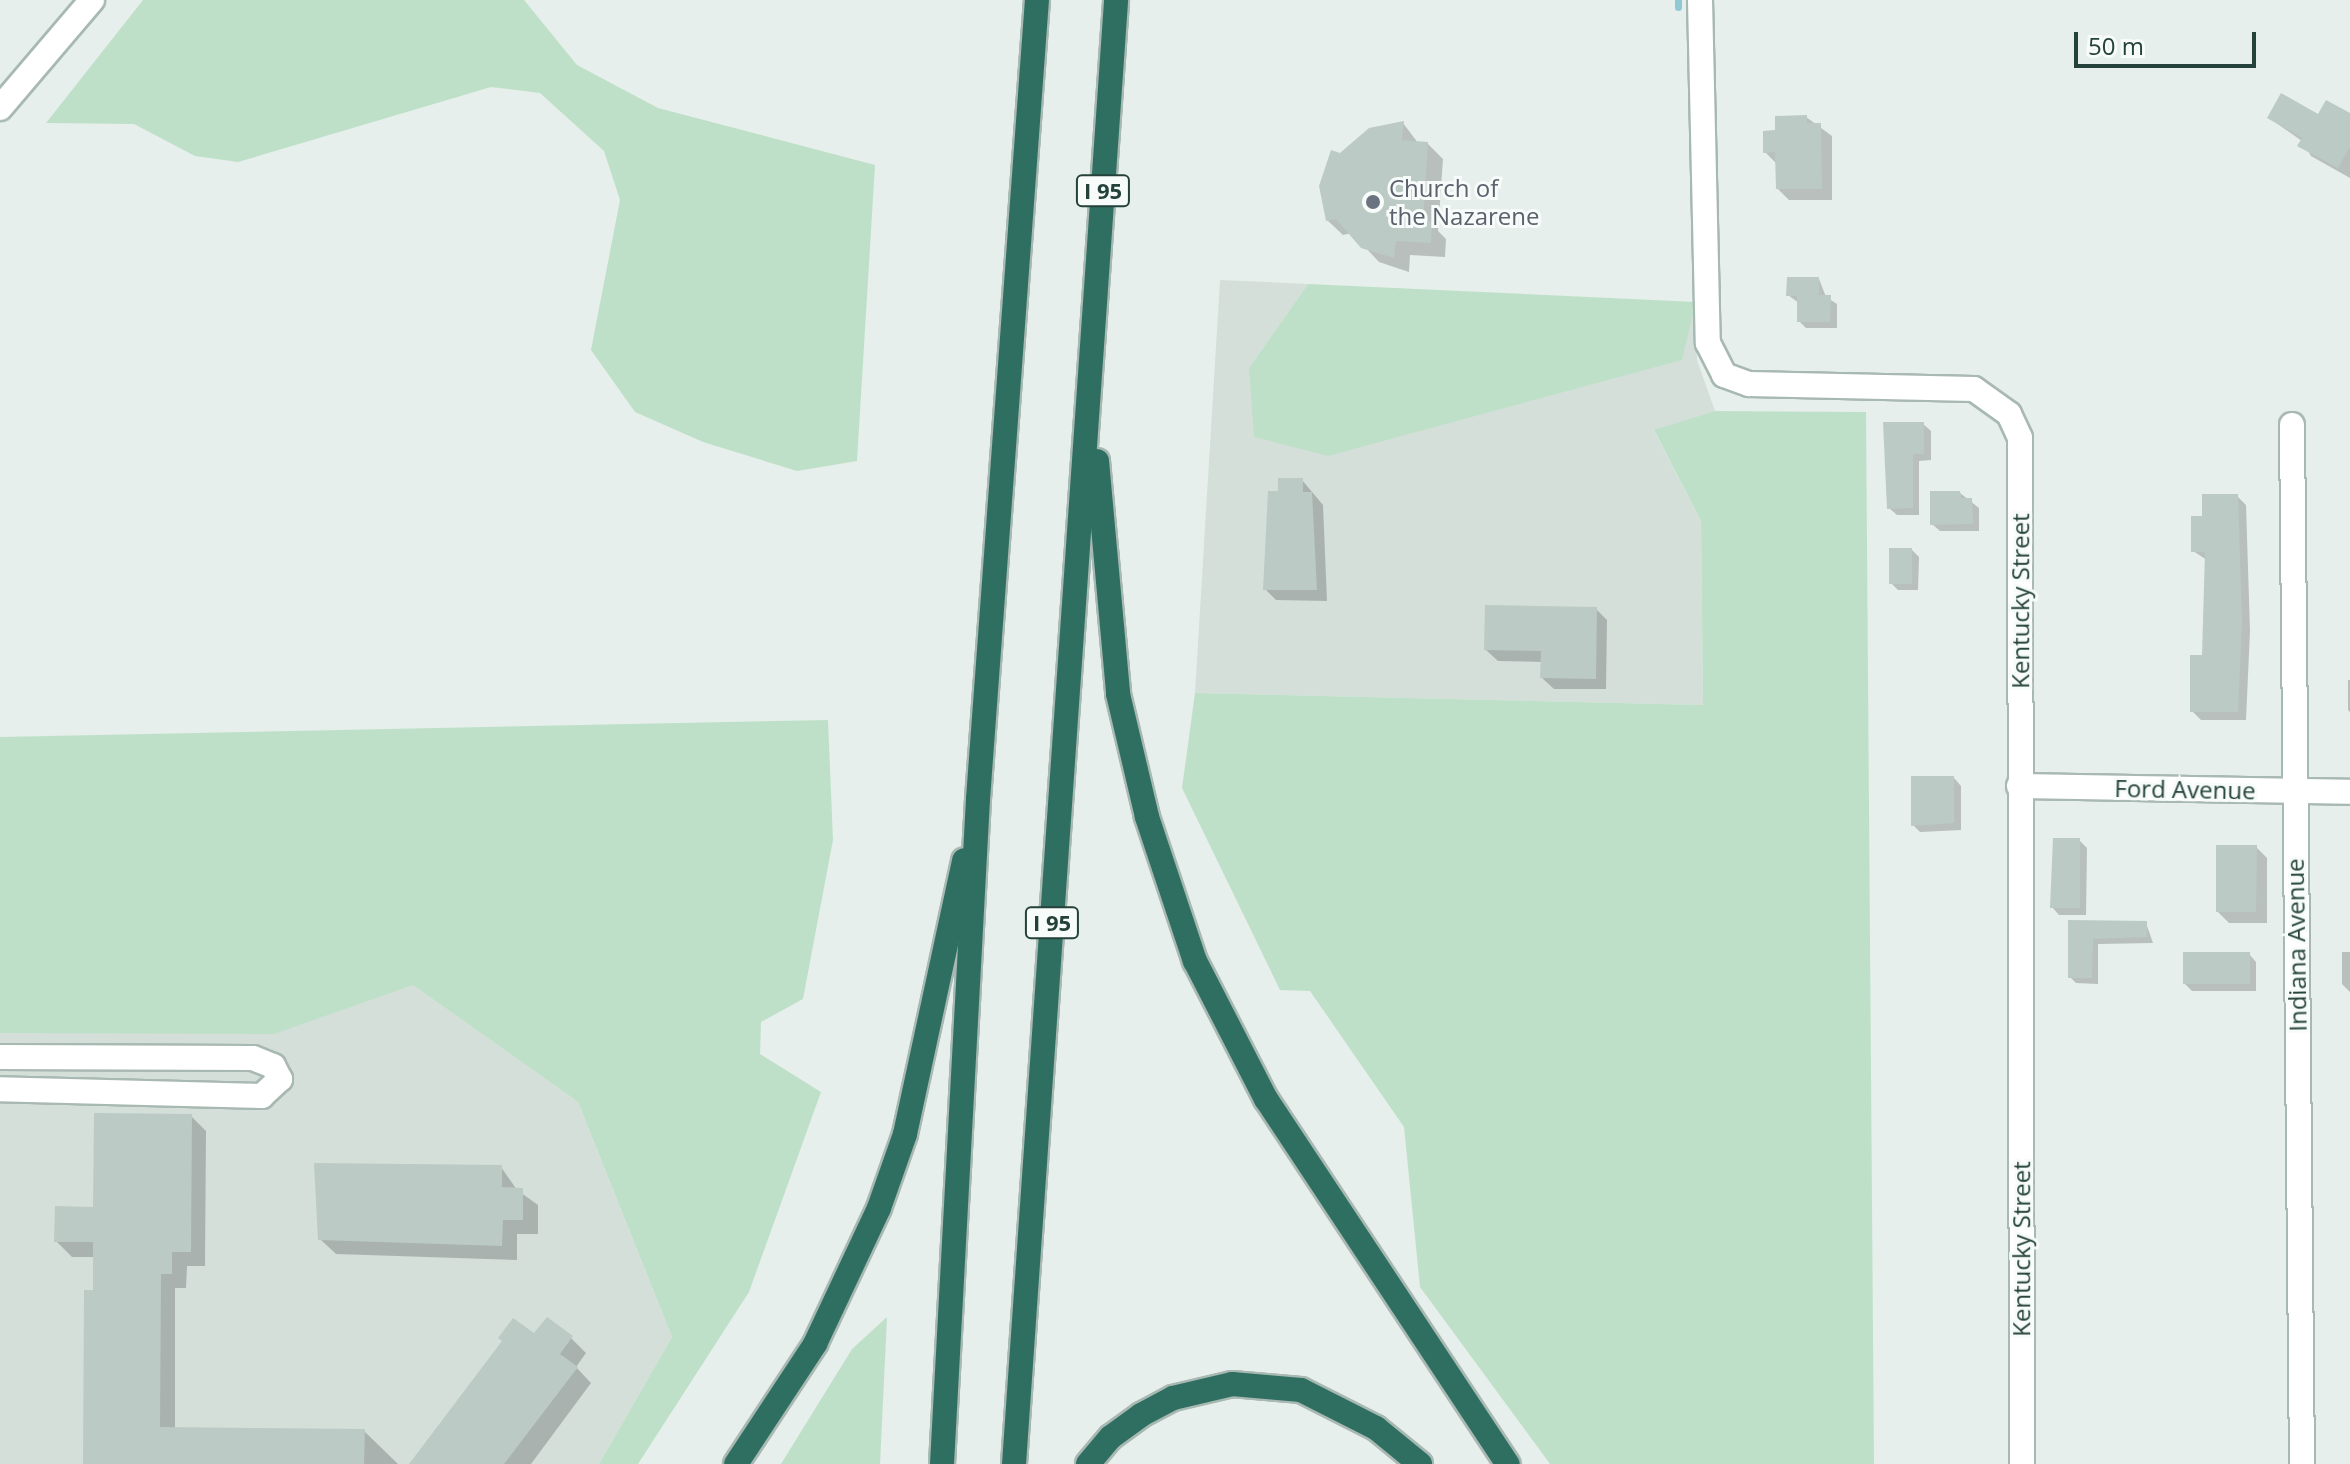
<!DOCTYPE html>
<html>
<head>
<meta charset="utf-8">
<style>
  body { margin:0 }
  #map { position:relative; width:2350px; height:1464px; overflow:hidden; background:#e6efeb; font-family:"Open Sans",sans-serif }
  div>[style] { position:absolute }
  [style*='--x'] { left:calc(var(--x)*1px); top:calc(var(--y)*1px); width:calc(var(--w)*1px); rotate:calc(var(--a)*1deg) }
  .built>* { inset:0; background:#d4dfda }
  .green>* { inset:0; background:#bfe0c8 }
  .shadow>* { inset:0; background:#0003 }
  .stream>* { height:7px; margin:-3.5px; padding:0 3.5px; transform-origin:3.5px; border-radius:3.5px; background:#8ec9d4 }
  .building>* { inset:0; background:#bbcac4 }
  .roads { filter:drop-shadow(2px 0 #a8b8b2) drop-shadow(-2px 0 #a8b8b2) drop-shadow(0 2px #a8b8b2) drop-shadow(0 -2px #a8b8b2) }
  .minor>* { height:24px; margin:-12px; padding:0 12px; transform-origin:12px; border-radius:12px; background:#fff }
  .highway>* { height:24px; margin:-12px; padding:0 12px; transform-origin:12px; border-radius:12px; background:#2f6f62 }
  .dots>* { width:22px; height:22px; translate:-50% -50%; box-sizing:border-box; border:4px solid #f7fbf9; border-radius:50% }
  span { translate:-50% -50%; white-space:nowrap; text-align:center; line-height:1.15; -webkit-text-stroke:6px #f7fbf9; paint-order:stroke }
  .shield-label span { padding:2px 6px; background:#f7fbf9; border:2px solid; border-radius:6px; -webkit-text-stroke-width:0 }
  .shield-label { font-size:22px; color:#24423a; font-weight:700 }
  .worship-label { font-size:24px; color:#5b616d }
  .left { translate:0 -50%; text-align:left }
  .street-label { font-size:24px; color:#24423a }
  .scale { position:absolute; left:2074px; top:32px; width:182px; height:36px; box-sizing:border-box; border:4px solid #24423a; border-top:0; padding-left:10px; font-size:24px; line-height:28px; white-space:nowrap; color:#24423a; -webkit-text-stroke:6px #f7fbf9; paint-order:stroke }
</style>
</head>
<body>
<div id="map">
  <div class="built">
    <div style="clip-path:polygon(1220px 280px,1308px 284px,1249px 368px,1696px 302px,1697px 360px,1715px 411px,1654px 431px,1701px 521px,1703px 705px,1195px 693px)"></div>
    <div style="clip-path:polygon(412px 984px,578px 1102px,672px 1337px,599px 1464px,0 1464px,0 1033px,274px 1033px)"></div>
  </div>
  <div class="green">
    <div style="clip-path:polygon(143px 0,524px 0,577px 65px,658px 108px,875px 165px,857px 461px,797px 471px,703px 442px,635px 412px,591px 350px,620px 200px,604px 151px,540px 93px,491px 87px,238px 162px,195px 156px,134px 124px,46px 123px)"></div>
    <div style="clip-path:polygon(1308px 284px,1696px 302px,1682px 360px,1328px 456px,1254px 437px,1249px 368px)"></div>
    <div style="clip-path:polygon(1715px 411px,1866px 412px,1874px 1464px,1550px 1464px,1420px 1287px,1404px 1127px,1310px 991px,1280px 990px,1182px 788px,1195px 693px,1703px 705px,1701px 521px,1654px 430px)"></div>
    <div style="clip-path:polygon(828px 720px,833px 840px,803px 999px,761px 1022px,760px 1054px,821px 1092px,749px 1292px,638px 1464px,599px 1464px,672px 1337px,578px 1102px,413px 985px,274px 1034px,0 1033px,0 737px)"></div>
    <div style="clip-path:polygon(887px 1317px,880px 1464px,781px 1464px,852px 1349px)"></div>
  </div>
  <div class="shadow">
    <div style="clip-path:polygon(2350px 115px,2350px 178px,2311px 156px,2302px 141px,2269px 118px)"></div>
    <div style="clip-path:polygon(1806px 117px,1832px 136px,1832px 200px,1789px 200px,1778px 189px,1777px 164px,1765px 152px,1777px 132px)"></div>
    <div style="clip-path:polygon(1403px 123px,1418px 143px,1428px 144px,1443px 159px,1438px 231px,1446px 239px,1445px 257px,1410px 255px,1409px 272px,1379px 262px,1352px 233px,1343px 235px,1327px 220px,1341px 155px)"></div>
    <div style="clip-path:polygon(1819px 279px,1826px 297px,1837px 304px,1837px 328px,1806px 328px,1799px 321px,1799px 303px,1788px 295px)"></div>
    <div style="clip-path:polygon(1923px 424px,1931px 431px,1931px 460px,1919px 461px,1919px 515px,1897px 515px,1889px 508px)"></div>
    <div style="clip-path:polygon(1302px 480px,1323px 505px,1327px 601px,1276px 600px,1265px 589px)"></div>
    <div style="clip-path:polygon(1960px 493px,1979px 508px,1979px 531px,1940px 531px,1932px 524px)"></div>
    <div style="clip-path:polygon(2237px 496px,2246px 505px,2250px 631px,2246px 720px,2201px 720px,2192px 711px,2204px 657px,2207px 560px,2193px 551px,2204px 518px)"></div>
    <div style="clip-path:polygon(1912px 550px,1919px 557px,1918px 590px,1898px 590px,1891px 583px)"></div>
    <div style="clip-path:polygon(1596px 609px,1607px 620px,1606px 689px,1554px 689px,1542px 678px,1543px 662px,1498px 661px,1486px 650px)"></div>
    <div style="clip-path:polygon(2348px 680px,2350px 680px,2350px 712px,2348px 710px)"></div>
    <div style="clip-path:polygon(1954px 778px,1961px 786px,1961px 830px,1920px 832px,1913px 825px)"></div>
    <div style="clip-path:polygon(2079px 840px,2087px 848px,2086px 915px,2059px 915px,2052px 907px)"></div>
    <div style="clip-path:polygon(2256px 847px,2267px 858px,2267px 923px,2229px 923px,2218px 912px)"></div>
    <div style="clip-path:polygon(2070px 922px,2146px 923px,2153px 943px,2098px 944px,2098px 984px,2076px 983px,2070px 977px)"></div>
    <div style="clip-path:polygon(2342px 952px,2350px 952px,2350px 992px,2342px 984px)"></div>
    <div style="clip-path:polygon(2249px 954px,2256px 962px,2256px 991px,2192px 991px,2185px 984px)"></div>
    <div style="clip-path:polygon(191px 1116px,206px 1131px,205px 1266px,187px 1266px,186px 1288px,175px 1288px,175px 1429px,364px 1431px,398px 1464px,85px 1464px,95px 1257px,72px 1257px,56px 1241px)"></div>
    <div style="clip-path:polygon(501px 1167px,517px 1190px,538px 1205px,538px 1234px,517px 1234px,517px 1260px,336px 1254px,320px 1239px)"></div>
    <div style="clip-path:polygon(535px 1336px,571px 1338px,586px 1353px,576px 1367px,591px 1383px,531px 1464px,411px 1464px)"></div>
  </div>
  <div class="stream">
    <div style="--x:1678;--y:0;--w:7;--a:90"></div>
  </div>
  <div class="building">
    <div style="clip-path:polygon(2281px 93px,2318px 114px,2326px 100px,2350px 113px,2350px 147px,2338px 168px,2297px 146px,2302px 138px,2267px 118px)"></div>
    <div style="clip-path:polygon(1807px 115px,1807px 123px,1821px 123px,1822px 189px,1776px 189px,1775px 152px,1763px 153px,1763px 131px,1775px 130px,1775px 116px)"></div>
    <div style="clip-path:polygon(1404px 121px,1402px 140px,1428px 142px,1423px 221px,1432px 222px,1431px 243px,1396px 241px,1394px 258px,1361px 248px,1336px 219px,1326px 221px,1319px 186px,1331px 150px,1340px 153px,1369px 128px)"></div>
    <div style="clip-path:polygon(1787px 277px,1819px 277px,1819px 295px,1831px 295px,1830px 322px,1797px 322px,1797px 296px,1786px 296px)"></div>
    <div style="clip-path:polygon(1883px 422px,1924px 422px,1924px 454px,1913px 454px,1913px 508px,1887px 509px)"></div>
    <div style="clip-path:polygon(1278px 478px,1303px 478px,1303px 492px,1312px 492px,1317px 590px,1263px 590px,1268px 491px,1278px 491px)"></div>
    <div style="clip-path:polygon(1930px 491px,1960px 491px,1961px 498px,1972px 498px,1973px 524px,1930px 525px)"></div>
    <div style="clip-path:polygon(2202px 494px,2238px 494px,2242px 621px,2238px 712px,2190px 712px,2190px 655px,2202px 655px,2205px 552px,2191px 552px,2191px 516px,2202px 516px)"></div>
    <div style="clip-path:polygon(1889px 548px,1912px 548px,1912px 584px,1889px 584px)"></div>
    <div style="clip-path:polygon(1485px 605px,1597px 607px,1596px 679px,1540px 678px,1541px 651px,1484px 650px)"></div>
    <div style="clip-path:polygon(1911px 776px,1954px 776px,1954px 823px,1911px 826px)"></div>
    <div style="clip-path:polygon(2053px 838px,2080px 838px,2080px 908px,2050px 908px)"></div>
    <div style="clip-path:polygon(2216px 845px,2257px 845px,2256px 912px,2216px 912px)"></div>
    <div style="clip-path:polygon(2068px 920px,2147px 921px,2147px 937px,2093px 939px,2092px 978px,2068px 978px)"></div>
    <div style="clip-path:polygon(2183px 952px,2250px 952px,2250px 984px,2183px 984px)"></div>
    <div style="clip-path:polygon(94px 1113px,192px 1114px,191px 1252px,172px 1252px,172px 1274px,161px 1274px,160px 1427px,365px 1429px,364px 1464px,83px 1464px,84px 1290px,93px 1290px,93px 1242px,54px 1242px,55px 1206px,93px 1207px)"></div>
    <div style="clip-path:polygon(314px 1163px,502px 1165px,502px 1187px,523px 1188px,523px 1220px,503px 1220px,502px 1246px,318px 1240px)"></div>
    <div style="clip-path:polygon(547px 1317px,573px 1336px,560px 1354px,578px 1367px,504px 1464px,409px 1464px,502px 1341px,498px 1338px,513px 1318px,534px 1333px)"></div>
  </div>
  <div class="roads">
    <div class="minor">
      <div style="--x:1700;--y:0;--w:343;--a:88.7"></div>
      <div style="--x:1708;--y:343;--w:36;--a:63"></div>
      <div style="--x:1724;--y:375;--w:27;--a:20"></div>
      <div style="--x:1749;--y:384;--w:225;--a:1.3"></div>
      <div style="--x:1974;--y:389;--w:43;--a:35.5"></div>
      <div style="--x:2009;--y:414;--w:26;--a:65"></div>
      <div style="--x:2020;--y:438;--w:1026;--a:89.89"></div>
      <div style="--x:0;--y:108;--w:142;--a:-49.6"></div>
      <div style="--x:2292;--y:425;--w:1039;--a:89.45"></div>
      <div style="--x:2019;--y:786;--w:331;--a:1"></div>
      <div style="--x:0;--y:1057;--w:253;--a:0.2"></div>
      <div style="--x:253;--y:1058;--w:22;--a:22"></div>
      <div style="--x:273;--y:1066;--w:15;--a:62"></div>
      <div style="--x:280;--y:1079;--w:25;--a:137"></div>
      <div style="--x:262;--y:1096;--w:262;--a:-178.5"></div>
    </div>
    <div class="highway">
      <div style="--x:1097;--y:461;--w:234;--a:84.8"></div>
      <div style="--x:1118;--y:694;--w:126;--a:76.7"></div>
      <div style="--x:1147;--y:817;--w:152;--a:71.6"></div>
      <div style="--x:1195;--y:961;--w:155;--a:62.8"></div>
      <div style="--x:1266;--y:1099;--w:438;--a:56.5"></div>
      <div style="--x:736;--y:1464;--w:144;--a:-56.6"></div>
      <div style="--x:815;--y:1344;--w:150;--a:-64.8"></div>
      <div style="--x:879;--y:1208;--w:78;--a:-70.6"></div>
      <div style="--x:905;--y:1134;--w:280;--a:-77.8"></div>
      <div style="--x:942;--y:1464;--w:666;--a:-86.9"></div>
      <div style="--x:978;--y:799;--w:801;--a:-85.78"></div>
      <div style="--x:1014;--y:1464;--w:1468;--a:-86.01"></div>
      <div style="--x:1088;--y:1464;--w:35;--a:-50"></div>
      <div style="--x:1111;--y:1437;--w:37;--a:-36"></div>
      <div style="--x:1141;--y:1415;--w:36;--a:-28"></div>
      <div style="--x:1173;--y:1398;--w:61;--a:-13.3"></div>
      <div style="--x:1232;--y:1384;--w:69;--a:5"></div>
      <div style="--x:1301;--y:1390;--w:84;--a:26.9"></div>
      <div style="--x:1376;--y:1428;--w:57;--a:39.3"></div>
    </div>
  </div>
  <div class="dots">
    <div style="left:1373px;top:202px;background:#6b7280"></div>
  </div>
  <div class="shield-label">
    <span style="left:1103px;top:191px">I 95</span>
    <span style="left:1052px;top:923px">I 95</span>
  </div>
  <div class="worship-label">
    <span class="left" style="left:1389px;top:202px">Church of<br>the Nazarene</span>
  </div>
  <div class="street-label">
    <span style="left:2020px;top:601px;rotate:-90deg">Kentucky Street</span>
    <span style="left:2185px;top:789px;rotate:1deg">Ford Avenue</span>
    <span style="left:2296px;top:945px;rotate:-91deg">Indiana Avenue</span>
    <span style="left:2021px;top:1249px;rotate:-90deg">Kentucky Street</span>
  </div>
  <div class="scale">50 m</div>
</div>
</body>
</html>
